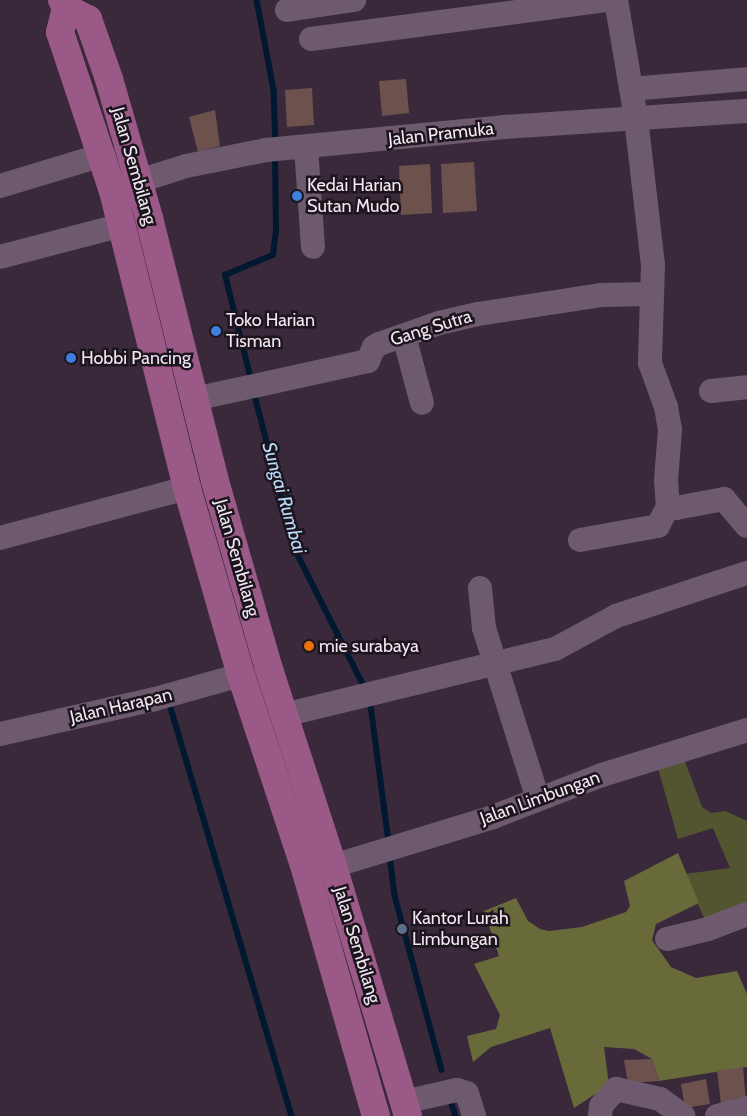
<!DOCTYPE html>
<html>
<head>
<meta charset="utf-8">
<style>
  body { margin:0 }
  #map { position:relative; width:747px; height:1116px; overflow:hidden; background:#3a293b; font-family:Cabin,sans-serif }
  div>[style] { position:absolute }
  [style*='--x'] { left:calc(var(--x)*1px); top:calc(var(--y)*1px); width:calc(var(--w)*1px); rotate:calc(var(--a)*1deg) }
  .green>* { inset:0; background:#535530 }
  .forest>* { inset:0; background:#686a3a }
  .stream>* { height:5.5px; margin:-2.75px; padding:0 2.75px; transform-origin:2.75px; border-radius:2.75px; background:#011930 }
  .building>* { inset:0; background:#6d514d }
  .minor>* { height:24px; margin:-12px; padding:0 12px; transform-origin:12px; border-radius:12px; background:#6d5a6e }
  .major>* { height:28px; margin:-14px; padding:0 14px; transform-origin:14px; border-radius:14px; background:#9b5987 }
  .dots>* { width:14px; height:14px; translate:-50% -50%; box-sizing:border-box; border:2px solid #1c151d; border-radius:50% }
  span { translate:-50% -50%; white-space:nowrap; text-align:center; line-height:1.15; -webkit-text-stroke:5px #1c151d; paint-order:stroke }
  .street-label { font-size:18px; color:#f2e7f2 }
  .poi-label { font-size:18px; color:#f2e7f2 }
  .left { translate:0 -50%; text-align:left }
  .water-label { font-size:19px; color:#badcfe; font-style:italic }
</style>
</head>
<body>
<div id="map">
  <div class="green">
    <div style="clip-path:polygon(684px 759px,702px 807px,711px 813px,725px 811px,747px 821px,747px 909px,707px 925px,685px 874px,730px 868px,713px 828px,678px 839px,658px 768px)"></div>
  </div>
  <div class="forest">
    <div style="clip-path:polygon(678px 853px,699px 903px,656px 924px,652px 940px,671px 967px,696px 978px,737px 971px,747px 994px,747px 1067px,659px 1081px,652px 1059px,634px 1049px,604px 1047px,609px 1085px,574px 1108px,550px 1028px,491px 1047px,473px 1062px,467px 1036px,496px 1029px,500px 1015px,474px 964px,499px 956px,484px 911px,516px 898px,528px 921px,540px 929px,549px 931px,582px 927px,626px 912px,630px 906px,624px 881px)"></div>
  </div>
  <div class="stream">
    <div style="--x:257;--y:0;--w:92;--a:79.3"></div>
    <div style="--x:274;--y:90;--w:54;--a:87.9"></div>
    <div style="--x:251;--y:380;--w:108;--a:-103.9"></div>
    <div style="--x:225;--y:275;--w:52;--a:-22.6"></div>
    <div style="--x:273;--y:255;--w:26;--a:-83"></div>
    <div style="--x:276;--y:229;--w:74;--a:-90.8"></div>
    <div style="--x:254;--y:392;--w:162;--a:75.4"></div>
    <div style="--x:295;--y:549;--w:158;--a:63.3"></div>
    <div style="--x:370;--y:698;--w:146;--a:82.5"></div>
    <div style="--x:171;--y:708;--w:426;--a:73.5"></div>
    <div style="--x:390;--y:855;--w:41;--a:83"></div>
    <div style="--x:395;--y:896;--w:180;--a:74.9"></div>
    <div style="--x:451;--y:1101;--w:16;--a:72"></div>
  </div>
  <div class="building">
    <div style="clip-path:polygon(406px 79px,409px 113px,382px 116px,379px 81px)"></div>
    <div style="clip-path:polygon(312px 88px,314px 125px,287px 127px,285px 90px)"></div>
    <div style="clip-path:polygon(215px 110px,220px 146px,198px 152px,189px 117px)"></div>
    <div style="clip-path:polygon(474px 162px,477px 211px,443px 213px,441px 164px)"></div>
    <div style="clip-path:polygon(430px 164px,432px 213px,401px 215px,399px 166px)"></div>
    <div style="clip-path:polygon(652px 1059px,659px 1081px,628px 1083px,624px 1060px)"></div>
    <div style="clip-path:polygon(743px 1067px,746px 1102px,721px 1104px,717px 1071px)"></div>
    <div style="clip-path:polygon(706px 1079px,710px 1104px,685px 1108px,681px 1084px)"></div>
  </div>
  <div class="minor">
    <div style="--x:616;--y:0;--w:120;--a:80.4"></div>
    <div style="--x:636;--y:118;--w:148;--a:83.4"></div>
    <div style="--x:653;--y:265;--w:98;--a:91.8"></div>
    <div style="--x:650;--y:363;--w:47;--a:70"></div>
    <div style="--x:666;--y:407;--w:23;--a:80"></div>
    <div style="--x:670;--y:430;--w:50;--a:94.6"></div>
    <div style="--x:666;--y:480;--w:26;--a:86"></div>
    <div style="--x:668;--y:506;--w:8;--a:14"></div>
    <div style="--x:676;--y:508;--w:49;--a:-10.6"></div>
    <div style="--x:724;--y:499;--w:35;--a:50"></div>
    <div style="--x:287;--y:10;--w:68;--a:-8.5"></div>
    <div style="--x:311;--y:39;--w:299;--a:-7.5"></div>
    <div style="--x:631;--y:89;--w:116;--a:-4.9"></div>
    <div style="--x:306;--y:147;--w:100;--a:86"></div>
    <div style="--x:139;--y:181;--w:49;--a:-17.7"></div>
    <div style="--x:186;--y:166;--w:82;--a:-11.3"></div>
    <div style="--x:266;--y:150;--w:239;--a:-5.5"></div>
    <div style="--x:504;--y:127;--w:244;--a:-3.8"></div>
    <div style="--x:0;--y:186;--w:108;--a:-16.8"></div>
    <div style="--x:0;--y:257;--w:126;--a:-14.7"></div>
    <div style="--x:404;--y:336;--w:69;--a:75"></div>
    <div style="--x:711;--y:391;--w:36;--a:-6"></div>
    <div style="--x:194;--y:399;--w:178;--a:-12.3"></div>
    <div style="--x:368;--y:361;--w:15;--a:-67"></div>
    <div style="--x:374;--y:347;--w:6;--a:-31"></div>
    <div style="--x:379;--y:344;--w:64;--a:-19.3"></div>
    <div style="--x:439;--y:323;--w:40;--a:-13"></div>
    <div style="--x:478;--y:314;--w:124;--a:-8.8"></div>
    <div style="--x:601;--y:295;--w:51;--a:-1.1"></div>
    <div style="--x:0;--y:538;--w:194;--a:-15"></div>
    <div style="--x:580;--y:540;--w:79;--a:-10.2"></div>
    <div style="--x:658;--y:526;--w:22;--a:-63"></div>
    <div style="--x:480;--y:588;--w:40;--a:84.3"></div>
    <div style="--x:484;--y:628;--w:179;--a:72.5"></div>
    <div style="--x:284;--y:715;--w:279;--a:-13.7"></div>
    <div style="--x:555;--y:649;--w:69;--a:-28.4"></div>
    <div style="--x:616;--y:616;--w:138;--a:-18.2"></div>
    <div style="--x:0;--y:734;--w:159;--a:-12.7"></div>
    <div style="--x:155;--y:699;--w:89;--a:-15.6"></div>
    <div style="--x:333;--y:866;--w:167;--a:-17"></div>
    <div style="--x:493;--y:817;--w:117;--a:-21.1"></div>
    <div style="--x:602;--y:775;--w:152;--a:-17.2"></div>
    <div style="--x:667;--y:939;--w:42;--a:-13.7"></div>
    <div style="--x:708;--y:929;--w:42;--a:-21"></div>
    <div style="--x:404;--y:1102;--w:54;--a:-12.8"></div>
    <div style="--x:457;--y:1090;--w:10;--a:17"></div>
    <div style="--x:467;--y:1093;--w:24;--a:73"></div>
    <div style="--x:600;--y:1116;--w:10;--a:-84"></div>
    <div style="--x:601;--y:1106;--w:23;--a:-49"></div>
    <div style="--x:616;--y:1089;--w:45;--a:12.8"></div>
    <div style="--x:660;--y:1099;--w:29;--a:36"></div>
    <div style="--x:717;--y:1116;--w:31;--a:-15"></div>
  </div>
  <div class="major">
    <div style="--x:62;--y:0;--w:9;--a:63"></div>
    <div style="--x:66;--y:8;--w:25;--a:27"></div>
    <div style="--x:88;--y:19;--w:64;--a:70.7"></div>
    <div style="--x:109;--y:79;--w:145;--a:73.9"></div>
    <div style="--x:149;--y:218;--w:271;--a:75.9"></div>
    <div style="--x:215;--y:481;--w:196;--a:74"></div>
    <div style="--x:269;--y:669;--w:207;--a:72"></div>
    <div style="--x:333;--y:866;--w:261;--a:73.3"></div>
    <div style="--x:66;--y:8;--w:25;--a:104"></div>
    <div style="--x:60;--y:32;--w:168;--a:71.6"></div>
    <div style="--x:113;--y:191;--w:306;--a:76"></div>
    <div style="--x:187;--y:488;--w:195;--a:73.9"></div>
    <div style="--x:241;--y:675;--w:207;--a:71.7"></div>
    <div style="--x:306;--y:872;--w:254;--a:74"></div>
  </div>
  <div class="dots">
    <div style="left:297px;top:196px;background:#3f7fe0"></div>
    <div style="left:216px;top:331px;background:#3f7fe0"></div>
    <div style="left:71px;top:358px;background:#3f7fe0"></div>
    <div style="left:309px;top:646px;background:#e8710a"></div>
    <div style="left:402px;top:929px;background:#5c6f8a"></div>
  </div>
  <div class="street-label">
    <span style="left:441px;top:134px;rotate:-6deg">Jalan Pramuka</span>
    <span style="left:134px;top:166px;rotate:74deg">Jalan Sembilang</span>
    <span style="left:431px;top:328px;rotate:-17deg">Gang Sutra</span>
    <span style="left:237px;top:558px;rotate:74deg">Jalan Sembilang</span>
    <span style="left:121px;top:706px;rotate:-13deg">Jalan Harapan</span>
    <span style="left:540px;top:798px;rotate:-20deg">Jalan Limbungan</span>
    <span style="left:357px;top:945px;rotate:73deg">Jalan Sembilang</span>
  </div>
  <div class="poi-label">
    <span class="left" style="left:307px;top:196px">Kedai Harian<br>Sutan Mudo</span>
    <span class="left" style="left:226px;top:331px">Toko Harian<br>Tisman</span>
    <span class="left" style="left:81px;top:358px">Hobbi Pancing</span>
    <span class="left" style="left:319px;top:646px">mie surabaya</span>
    <span class="left" style="left:412px;top:929px">Kantor Lurah<br>Limbungan</span>
  </div>
  <div class="water-label">
    <span style="left:284px;top:498px;rotate:74deg">Sungai Rumbai</span>
  </div>
</div>
</body>
</html>
